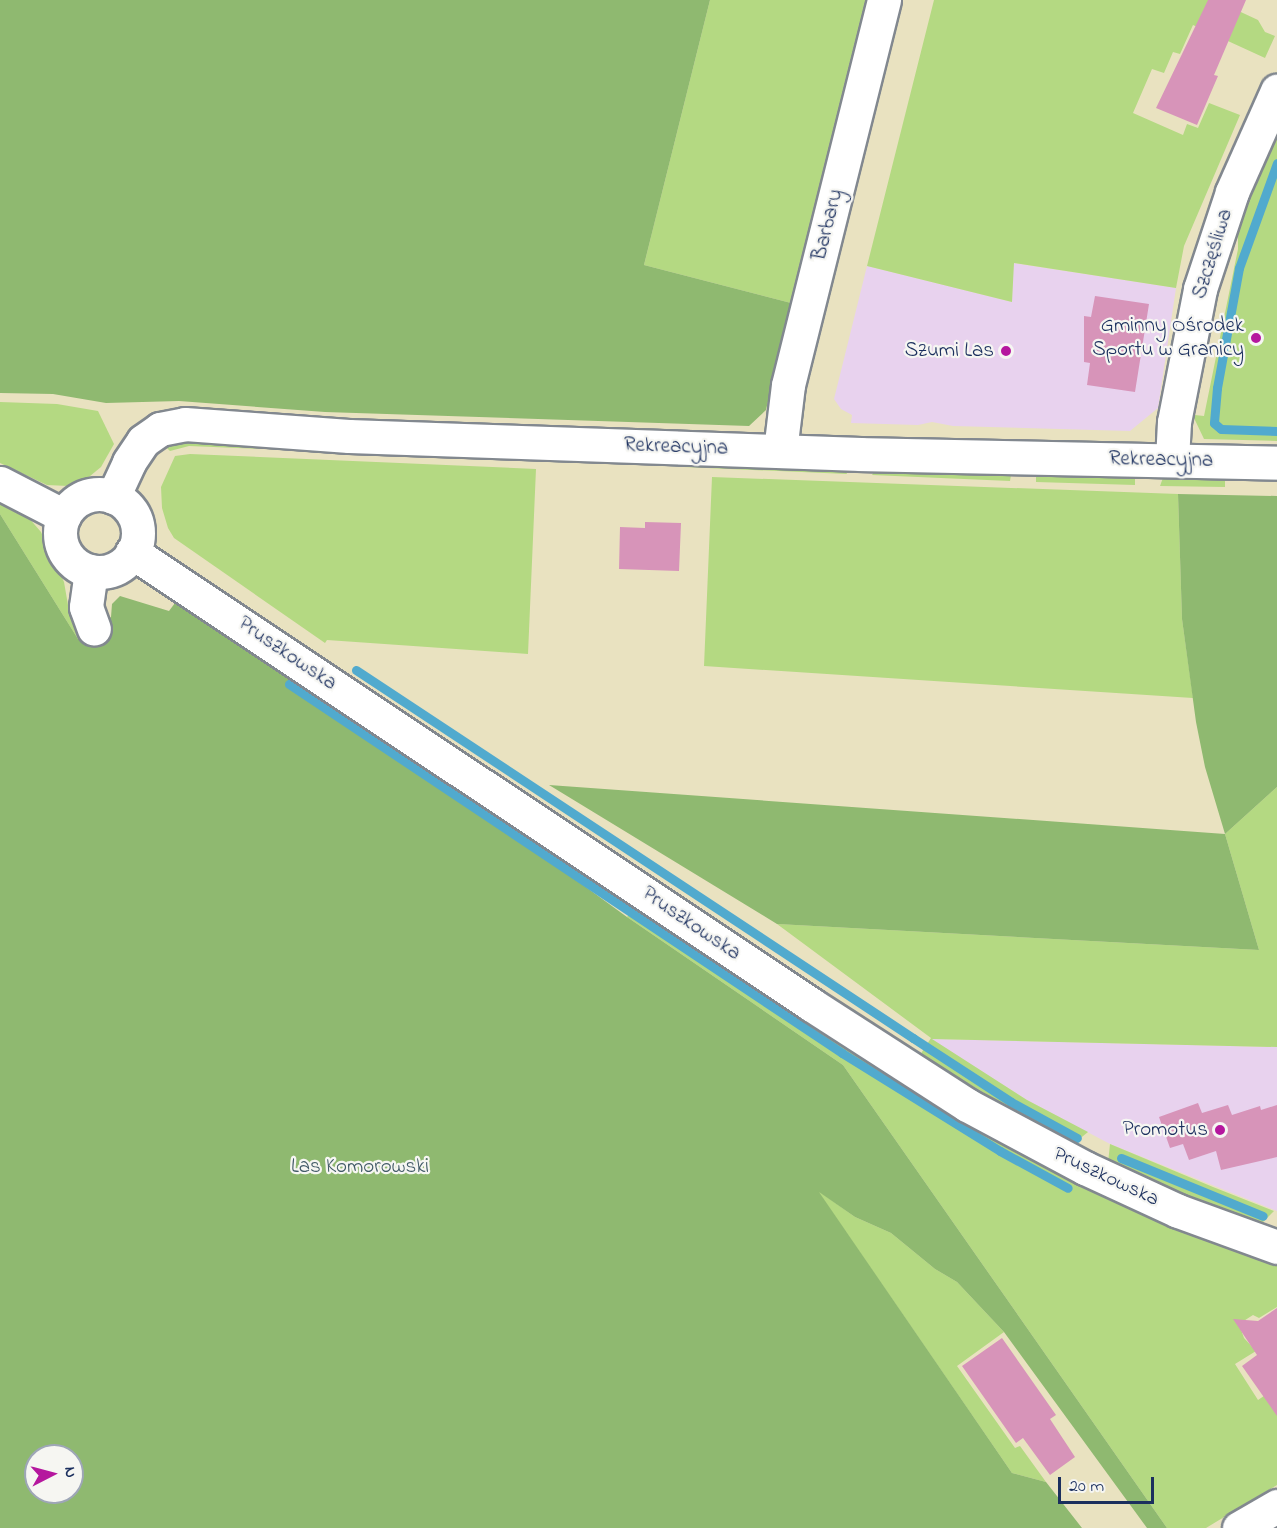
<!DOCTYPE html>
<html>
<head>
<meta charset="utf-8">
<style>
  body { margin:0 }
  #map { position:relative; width:1277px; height:1528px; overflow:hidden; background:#e9e2c0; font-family:"Indie Flower",sans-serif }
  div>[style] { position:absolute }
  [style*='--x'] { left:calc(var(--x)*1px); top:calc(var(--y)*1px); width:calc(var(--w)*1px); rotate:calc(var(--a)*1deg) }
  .built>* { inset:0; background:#e8d2ee }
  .green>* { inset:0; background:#b4d982 }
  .forest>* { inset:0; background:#8fb970 }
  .stream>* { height:9px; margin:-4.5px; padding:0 4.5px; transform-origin:4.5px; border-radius:4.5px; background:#51aace }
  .building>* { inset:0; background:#d794b9 }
  .roads { filter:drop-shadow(2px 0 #82888f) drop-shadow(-2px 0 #82888f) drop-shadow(0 2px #82888f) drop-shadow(0 -2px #82888f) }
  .minor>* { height:33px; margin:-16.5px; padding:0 16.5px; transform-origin:16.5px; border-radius:16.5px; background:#fff }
  .minor>.ring { margin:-16.5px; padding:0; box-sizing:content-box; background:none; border:33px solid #fff; border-radius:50% }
  .dots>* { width:16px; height:16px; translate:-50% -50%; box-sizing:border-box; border:3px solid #f6f6f2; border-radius:50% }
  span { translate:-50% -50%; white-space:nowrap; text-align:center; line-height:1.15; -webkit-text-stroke:4.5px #f6f6f2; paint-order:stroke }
  .street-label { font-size:21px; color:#1b2f5e }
  .poi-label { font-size:21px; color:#1b2f5e }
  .right { translate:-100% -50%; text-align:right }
  .park-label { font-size:21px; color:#415a67 }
  .north { position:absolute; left:24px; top:1444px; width:60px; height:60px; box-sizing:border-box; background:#f6f6f2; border:2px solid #9ea6b7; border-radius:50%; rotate:84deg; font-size:16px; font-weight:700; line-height:24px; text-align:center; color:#1b2f5e }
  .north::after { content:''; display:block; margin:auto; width:21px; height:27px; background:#b5179e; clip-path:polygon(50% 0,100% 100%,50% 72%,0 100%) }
  .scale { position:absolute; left:1058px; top:1477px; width:96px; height:27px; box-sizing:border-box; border:3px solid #1b2f5e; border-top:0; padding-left:8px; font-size:18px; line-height:21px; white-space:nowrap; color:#1b2f5e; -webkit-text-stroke:4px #f6f6f2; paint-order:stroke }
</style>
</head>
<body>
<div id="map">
  <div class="built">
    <div style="clip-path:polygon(1013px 263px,1176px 288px,1158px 408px,1130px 431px,953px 426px,932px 422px,918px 425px,851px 423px,852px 415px,841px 409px,834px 399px,867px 266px,1012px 302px)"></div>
    <div style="clip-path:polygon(931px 1039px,1277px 1047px,1277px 1211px,1110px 1144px,1027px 1100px)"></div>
  </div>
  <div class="green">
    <div style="clip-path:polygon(710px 0,867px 0,791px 303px,644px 265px)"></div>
    <div style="clip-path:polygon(934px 0,1215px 0,1258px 20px,1265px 32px,1275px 36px,1265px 58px,1193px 25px,1180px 54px,1173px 52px,1164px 73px,1152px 69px,1133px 113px,1183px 135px,1187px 124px,1198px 128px,1209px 103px,1240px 115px,1184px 246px,1176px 288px,1014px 263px,1012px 302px,867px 266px)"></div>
    <div style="clip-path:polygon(1277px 128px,1277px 441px,1204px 439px,1194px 418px,1195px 415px,1204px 416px,1238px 249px,1238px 221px)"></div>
    <div style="clip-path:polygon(0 402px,57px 404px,98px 411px,114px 444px,101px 467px,84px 481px,68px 486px,47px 485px,0 463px)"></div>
    <div style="clip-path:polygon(172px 439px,366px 453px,189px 446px,170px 451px,164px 445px)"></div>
    <div style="clip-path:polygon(190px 454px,536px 469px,528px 654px,327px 640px,325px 643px,174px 538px,168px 528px,162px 508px,161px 487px,175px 456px)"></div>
    <div style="clip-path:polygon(690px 459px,843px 465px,847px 474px,684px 467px)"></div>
    <div style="clip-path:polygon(878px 466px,1006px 469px,1011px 475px,1010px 481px,872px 475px)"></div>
    <div style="clip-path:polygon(1040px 470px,1130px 472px,1135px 477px,1135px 485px,1036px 482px,1036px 475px)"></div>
    <div style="clip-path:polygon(1220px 474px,1225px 479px,1225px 487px,1160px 486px,1164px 475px)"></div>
    <div style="clip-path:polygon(712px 477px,1178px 494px,1182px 619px,1193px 698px,704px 666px)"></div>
    <div style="clip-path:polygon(0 503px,28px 517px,41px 532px,64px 582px,68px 605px,86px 634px,78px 639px,0 514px)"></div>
    <div style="clip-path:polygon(1277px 787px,1277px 1047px,932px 1039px,1027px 1100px,1088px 1132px,1072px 1145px,920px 1055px,931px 1038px,777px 924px,1259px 950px,1225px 834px)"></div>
    <div style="clip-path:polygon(637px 904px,916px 1089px,1055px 1171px,1178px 1227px,1277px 1263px,1277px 1307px,1259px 1318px,1253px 1315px,1239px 1324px,1244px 1338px,1256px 1351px,1235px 1364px,1258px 1400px,1277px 1387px,1277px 1485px,1206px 1528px,1167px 1528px,843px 1065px,627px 917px)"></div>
    <div style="clip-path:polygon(1110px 1144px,1213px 1187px,1274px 1211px,1260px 1225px,1169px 1192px,1108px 1163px)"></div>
    <div style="clip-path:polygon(817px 1190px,855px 1217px,891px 1233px,935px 1269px,957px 1282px,1004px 1332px,957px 1366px,1015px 1448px,1020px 1446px,1046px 1482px,1012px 1473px)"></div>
  </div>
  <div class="forest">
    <div style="clip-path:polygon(0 0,710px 0,644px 265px,791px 303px,766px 410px,749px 426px,325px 412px,179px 401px,106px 403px,53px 394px,0 393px)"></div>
    <div style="clip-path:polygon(1178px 494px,1277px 496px,1277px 787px,1225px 834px,1259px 950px,777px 924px,549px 785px,1225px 834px,1205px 767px,1196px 722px,1182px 619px)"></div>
    <div style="clip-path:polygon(evenodd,0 514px,78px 639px,111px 617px,112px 604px,120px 596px,169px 611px,175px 603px,240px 640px,304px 682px,627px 917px,843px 1065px,1167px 1528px,1147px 1528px,1004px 1332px,957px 1282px,935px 1269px,891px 1233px,855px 1217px,819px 1192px,1012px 1473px,1046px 1482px,1082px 1528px,0 1528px,0 514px,36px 1456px,72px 1456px,72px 1492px,36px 1492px,36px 1456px)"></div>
  </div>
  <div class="stream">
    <div style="--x:1277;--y:163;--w:112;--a:109.9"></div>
    <div style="--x:1239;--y:268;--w:122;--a:100.4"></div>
    <div style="--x:1217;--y:388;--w:35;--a:95"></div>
    <div style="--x:1214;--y:423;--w:9;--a:41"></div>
    <div style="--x:1221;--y:429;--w:56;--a:2"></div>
    <div style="--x:356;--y:670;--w:668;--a:33.45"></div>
    <div style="--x:913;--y:1038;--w:117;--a:33.1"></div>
    <div style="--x:1011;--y:1102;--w:75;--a:28.6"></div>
    <div style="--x:289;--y:684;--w:665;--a:33.71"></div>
    <div style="--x:842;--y:1053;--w:186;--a:31.8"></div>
    <div style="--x:1000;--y:1151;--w:77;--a:28.6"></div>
    <div style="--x:1121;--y:1158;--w:153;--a:22.2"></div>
  </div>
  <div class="building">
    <div style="clip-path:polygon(1208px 0,1246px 0,1214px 75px,1218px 76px,1197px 125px,1156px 108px)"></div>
    <div style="clip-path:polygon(1095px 296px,1149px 304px,1135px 392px,1087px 385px,1090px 363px,1084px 362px,1084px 316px,1091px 317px)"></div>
    <div style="clip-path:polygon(645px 522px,681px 523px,679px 571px,619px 569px,620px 527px,645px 528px)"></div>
    <div style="clip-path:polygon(1198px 1103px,1202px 1113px,1228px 1105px,1232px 1115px,1260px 1106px,1261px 1110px,1277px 1105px,1277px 1157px,1221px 1170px,1216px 1151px,1189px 1160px,1183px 1144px,1170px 1148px,1159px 1117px)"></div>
    <div style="clip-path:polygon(1277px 1308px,1277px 1416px,1242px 1366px,1257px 1355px,1233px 1319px,1258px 1321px)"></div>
    <div style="clip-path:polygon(1002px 1338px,1056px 1415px,1050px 1419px,1075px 1457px,1050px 1475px,1023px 1438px,1016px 1443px,962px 1366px)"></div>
  </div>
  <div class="roads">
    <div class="minor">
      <div style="--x:780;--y:451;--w:66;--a:-83.1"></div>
      <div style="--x:788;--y:385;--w:397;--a:-76"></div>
      <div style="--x:1172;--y:460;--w:38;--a:-87"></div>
      <div style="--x:1174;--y:422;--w:136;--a:-78.9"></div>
      <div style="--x:1200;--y:289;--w:102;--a:-71.7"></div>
      <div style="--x:1232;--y:192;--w:111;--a:-66"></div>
      <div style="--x:0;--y:483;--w:72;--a:27.3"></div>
      <div class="ring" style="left:60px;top:494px;width:45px;height:45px"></div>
      <div style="--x:113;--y:497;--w:38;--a:-65"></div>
      <div style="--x:129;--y:462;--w:25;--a:-56"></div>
      <div style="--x:143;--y:441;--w:21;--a:-35"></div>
      <div style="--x:160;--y:429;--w:25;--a:-11"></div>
      <div style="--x:185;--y:424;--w:164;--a:4.2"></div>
      <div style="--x:349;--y:436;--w:512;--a:2.01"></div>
      <div style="--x:861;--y:454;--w:416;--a:1.2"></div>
      <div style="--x:132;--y:552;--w:817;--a:33.67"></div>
      <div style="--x:812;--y:1005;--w:184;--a:32.8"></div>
      <div style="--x:967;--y:1105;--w:134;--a:28.1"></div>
      <div style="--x:1085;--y:1168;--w:102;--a:24.8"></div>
      <div style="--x:1178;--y:1211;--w:105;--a:20"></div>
      <div style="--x:91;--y:571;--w:36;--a:98"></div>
      <div style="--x:86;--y:607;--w:23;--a:70"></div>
      <div style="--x:1239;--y:1528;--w:44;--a:-30.1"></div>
    </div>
  </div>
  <div class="dots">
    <div style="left:1256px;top:338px;background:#b5179e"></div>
    <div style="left:1006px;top:351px;background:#b5179e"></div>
    <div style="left:1220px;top:1130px;background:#b5179e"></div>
  </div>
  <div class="street-label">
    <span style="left:828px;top:225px;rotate:-76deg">Barbary</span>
    <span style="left:1213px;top:254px;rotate:-73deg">Szczęśliwa</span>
    <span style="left:676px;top:447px;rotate:2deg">Rekreacyjna</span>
    <span style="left:1161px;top:460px;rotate:1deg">Rekreacyjna</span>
    <span style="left:287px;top:654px;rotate:34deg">Pruszkowska</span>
    <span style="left:691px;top:924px;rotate:34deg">Pruszkowska</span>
    <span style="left:1106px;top:1177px;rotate:25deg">Pruszkowska</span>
  </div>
  <div class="poi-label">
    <span class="right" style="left:1244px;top:338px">Gminny Ośrodek<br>Sportu w Granicy</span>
    <span class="right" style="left:994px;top:351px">Szumi Las</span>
    <span class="right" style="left:1208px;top:1130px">Promotus</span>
  </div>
  <div class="park-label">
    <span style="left:360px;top:1167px">Las Komorowski</span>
  </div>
  <div class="north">N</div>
  <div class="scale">20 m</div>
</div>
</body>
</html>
